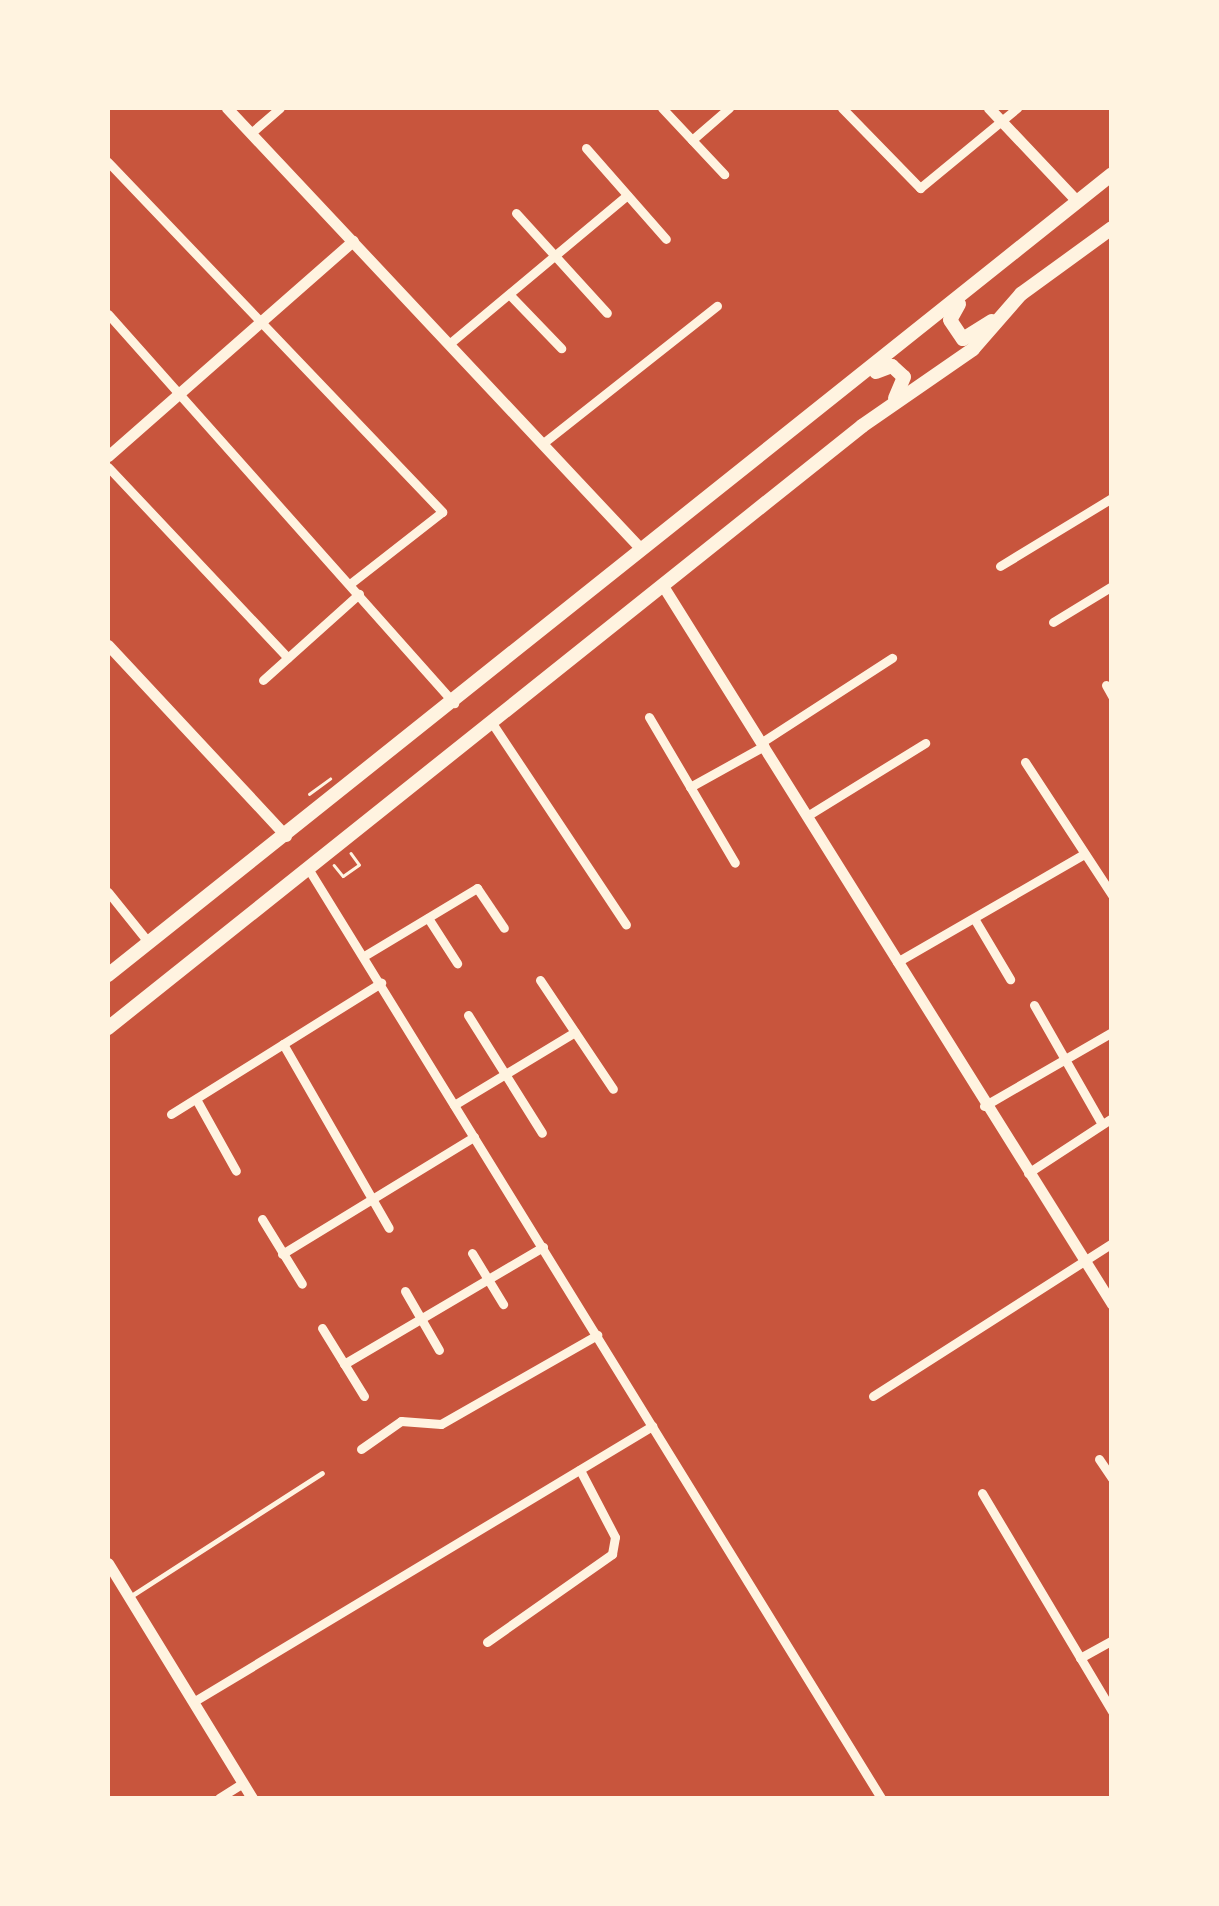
<!DOCTYPE html>
<html>
<head>
<meta charset="utf-8">
<style>
  body { margin:0 }
  #map { position:relative; width:1219px; height:1906px; overflow:hidden; background:#c8553d; font-family:Jost,sans-serif }
  div>[style] { position:absolute }
  [style*='--x'] { left:calc(var(--x)*1px); top:calc(var(--y)*1px); width:calc(var(--w)*1px); rotate:calc(var(--a)*1deg) }
  .path>* { height:2.5px; margin:-1.25px; padding:0 1.25px; transform-origin:1.25px; border-radius:1.25px; background:#fff3e0 }
  .service>* { height:5px; margin:-2.5px; padding:0 2.5px; transform-origin:2.5px; border-radius:2.5px; background:#fff3e0 }
  .minor>* { height:9px; margin:-4.5px; padding:0 4.5px; transform-origin:4.5px; border-radius:4.5px; background:#fff3e0 }
  .tertiary>* { height:11px; margin:-5.5px; padding:0 5.5px; transform-origin:5.5px; border-radius:5.5px; background:#fff3e0 }
  .primary>* { height:14px; margin:-7px; padding:0 7px; transform-origin:7px; border-radius:7px; background:#fff3e0 }
  span { translate:-50% -50%; white-space:nowrap; text-align:center; line-height:1.15; -webkit-text-stroke:9px #fff3e0; paint-order:stroke }
  .frame { position:absolute; inset:0; border:110px solid #fff3e0; pointer-events:none }
</style>
</head>
<body>
<div id="map">
  <div class="path">
    <div style="--x:309;--y:794;--w:26;--a:-36"></div>
    <div style="--x:334;--y:865;--w:14;--a:51"></div>
    <div style="--x:343;--y:876;--w:19;--a:-35"></div>
    <div style="--x:359;--y:865;--w:14;--a:-126"></div>
  </div>
  <div class="service">
    <div style="--x:131;--y:1596;--w:227;--a:-32.8"></div>
  </div>
  <div class="minor">
    <div style="--x:662;--y:108;--w:91;--a:46.8"></div>
    <div style="--x:842;--y:108;--w:112;--a:45.7"></div>
    <div style="--x:920;--y:188;--w:126;--a:-39.5"></div>
    <div style="--x:251;--y:133;--w:38;--a:-41"></div>
    <div style="--x:692;--y:140;--w:49;--a:-40.9"></div>
    <div style="--x:586;--y:148;--w:121;--a:48.7"></div>
    <div style="--x:108;--y:162;--w:484;--a:46.3"></div>
    <div style="--x:442;--y:512;--w:117;--a:142"></div>
    <div style="--x:516;--y:213;--w:135;--a:47.7"></div>
    <div style="--x:510;--y:295;--w:74;--a:46.1"></div>
    <div style="--x:108;--y:314;--w:521;--a:48.35"></div>
    <div style="--x:449;--y:344;--w:232;--a:-39.9"></div>
    <div style="--x:542;--y:444;--w:223;--a:-38.3"></div>
    <div style="--x:108;--y:467;--w:262;--a:46.7"></div>
    <div style="--x:1000;--y:566;--w:131;--a:-31.3"></div>
    <div style="--x:1053;--y:622;--w:69;--a:-31.4"></div>
    <div style="--x:263;--y:680;--w:129;--a:-41.9"></div>
    <div style="--x:1106;--y:685;--w:13;--a:61"></div>
    <div style="--x:649;--y:717;--w:169;--a:59.5"></div>
    <div style="--x:492;--y:723;--w:242;--a:56.4"></div>
    <div style="--x:762;--y:742;--w:155;--a:-32.9"></div>
    <div style="--x:1025;--y:762;--w:159;--a:56.8"></div>
    <div style="--x:690;--y:787;--w:85;--a:-29"></div>
    <div style="--x:807;--y:816;--w:139;--a:-31.7"></div>
    <div style="--x:309;--y:870;--w:1090;--a:58.35"></div>
    <div style="--x:108;--y:892;--w:65;--a:51.2"></div>
    <div style="--x:428;--y:918;--w:54;--a:57.2"></div>
    <div style="--x:975;--y:920;--w:69;--a:59.3"></div>
    <div style="--x:364;--y:956;--w:132;--a:-31"></div>
    <div style="--x:477;--y:888;--w:48;--a:56"></div>
    <div style="--x:897;--y:962;--w:216;--a:-30"></div>
    <div style="--x:540;--y:980;--w:131;--a:56.2"></div>
    <div style="--x:1034;--y:1005;--w:137;--a:60.3"></div>
    <div style="--x:468;--y:1015;--w:139;--a:57.9"></div>
    <div style="--x:283;--y:1044;--w:212;--a:60.1"></div>
    <div style="--x:196;--y:1099;--w:82;--a:60.9"></div>
    <div style="--x:454;--y:1105;--w:141;--a:-31.1"></div>
    <div style="--x:984;--y:1106;--w:148;--a:-30"></div>
    <div style="--x:171;--y:1114;--w:248;--a:-32"></div>
    <div style="--x:1028;--y:1173;--w:100;--a:-33.2"></div>
    <div style="--x:262;--y:1219;--w:76;--a:58.4"></div>
    <div style="--x:472;--y:1253;--w:60;--a:58.7"></div>
    <div style="--x:282;--y:1254;--w:225;--a:-31.4"></div>
    <div style="--x:405;--y:1291;--w:68;--a:60"></div>
    <div style="--x:322;--y:1328;--w:80;--a:58.3"></div>
    <div style="--x:344;--y:1364;--w:231;--a:-30.5"></div>
    <div style="--x:873;--y:1396;--w:284;--a:-32.6"></div>
    <div style="--x:361;--y:1449;--w:49;--a:-35"></div>
    <div style="--x:401;--y:1421;--w:40;--a:4.3"></div>
    <div style="--x:441;--y:1424;--w:180;--a:-29.7"></div>
    <div style="--x:1099;--y:1459;--w:23;--a:56"></div>
    <div style="--x:982;--y:1493;--w:254;--a:59.2"></div>
    <div style="--x:487;--y:1642;--w:153;--a:-35.1"></div>
    <div style="--x:612;--y:1554;--w:17;--a:-80"></div>
    <div style="--x:615;--y:1537;--w:76;--a:-117.6"></div>
    <div style="--x:1080;--y:1658;--w:37;--a:-29"></div>
    <div style="--x:193;--y:1702;--w:536;--a:-31.02"></div>
    <div style="--x:219;--y:1798;--w:28;--a:-32"></div>
  </div>
  <div class="tertiary">
    <div style="--x:227;--y:108;--w:605;--a:46.81"></div>
    <div style="--x:989;--y:108;--w:128;--a:46.6"></div>
    <div style="--x:108;--y:456;--w:326;--a:-41.3"></div>
    <div style="--x:663;--y:586;--w:847;--a:57.98"></div>
    <div style="--x:108;--y:645;--w:261;--a:47"></div>
    <div style="--x:108;--y:1563;--w:276;--a:58.5"></div>
  </div>
  <div class="primary">
    <div style="--x:959;--y:304;--w:18;--a:119"></div>
    <div style="--x:950;--y:320;--w:23;--a:56"></div>
    <div style="--x:963;--y:339;--w:34;--a:-32"></div>
    <div style="--x:876;--y:372;--w:17;--a:-21"></div>
    <div style="--x:892;--y:366;--w:16;--a:43"></div>
    <div style="--x:904;--y:377;--w:23;--a:113"></div>
    <div style="--x:108;--y:975;--w:1284;--a:-38.58"></div>
    <div style="--x:108;--y:1028;--w:965;--a:-38.6"></div>
    <div style="--x:862;--y:426;--w:135;--a:-34.7"></div>
    <div style="--x:973;--y:349;--w:73;--a:-48.9"></div>
    <div style="--x:1021;--y:294;--w:112;--a:-36"></div>
  </div>
  <div class="frame"></div>
</div>
</body>
</html>
